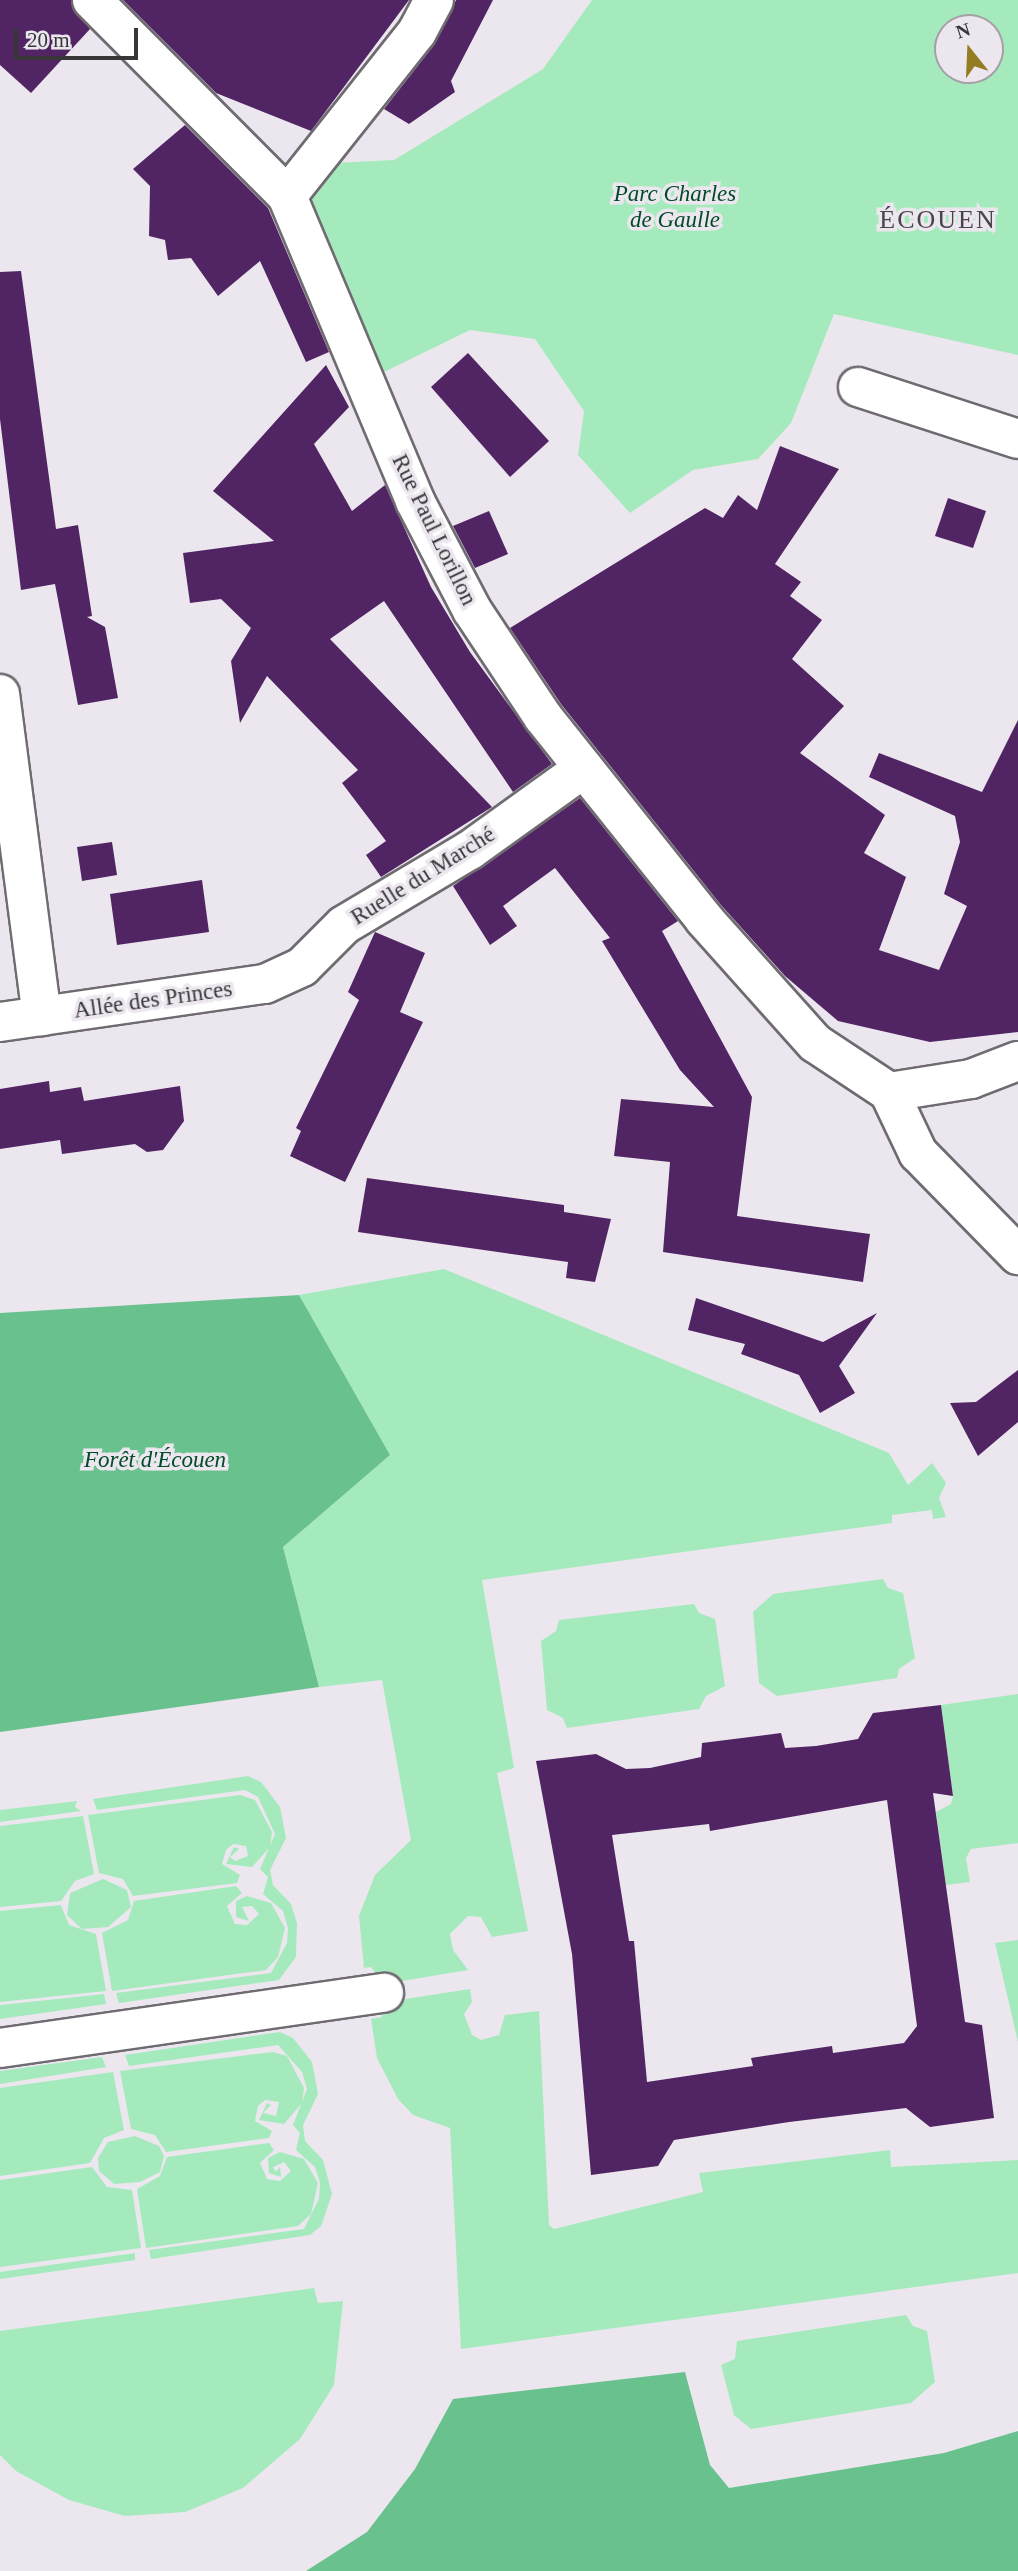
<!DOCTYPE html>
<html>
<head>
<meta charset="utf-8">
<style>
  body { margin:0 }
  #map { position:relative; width:1018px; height:2571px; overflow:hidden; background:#ece7ee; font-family:Georgia,serif }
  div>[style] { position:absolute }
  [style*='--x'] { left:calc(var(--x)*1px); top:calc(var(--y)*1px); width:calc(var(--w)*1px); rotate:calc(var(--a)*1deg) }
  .green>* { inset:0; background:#a4eabd }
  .forest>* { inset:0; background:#69c18d }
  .building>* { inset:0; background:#512464 }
  .roads { filter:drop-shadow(2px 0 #6f6b71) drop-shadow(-2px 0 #6f6b71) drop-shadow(0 2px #6f6b71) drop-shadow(0 -2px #6f6b71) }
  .minor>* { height:38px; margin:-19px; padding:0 19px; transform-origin:19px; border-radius:19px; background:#fff }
  .major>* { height:38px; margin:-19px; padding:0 19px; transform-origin:19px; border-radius:19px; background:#fff }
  span { translate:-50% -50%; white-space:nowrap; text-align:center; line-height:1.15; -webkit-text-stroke:7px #ece7ee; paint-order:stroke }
  .park-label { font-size:23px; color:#024b2a; font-style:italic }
  .street-label { font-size:23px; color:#383639 }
  .quarter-label { font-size:26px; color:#49464b; letter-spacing:2px }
  .north { position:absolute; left:934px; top:14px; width:70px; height:70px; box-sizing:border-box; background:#ece7ee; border:2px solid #a4a0a6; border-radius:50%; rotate:342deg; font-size:19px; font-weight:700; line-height:28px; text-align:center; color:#383639 }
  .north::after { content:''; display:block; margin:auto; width:24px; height:32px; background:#947c23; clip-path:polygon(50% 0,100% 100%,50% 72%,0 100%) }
  .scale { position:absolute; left:14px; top:28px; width:124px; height:32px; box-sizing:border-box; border:4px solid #383639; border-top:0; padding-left:9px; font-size:21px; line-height:24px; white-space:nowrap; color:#383639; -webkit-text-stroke:5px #ece7ee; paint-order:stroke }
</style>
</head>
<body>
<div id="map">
  <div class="green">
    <div style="clip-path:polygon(evenodd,592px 0,1018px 0,1018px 355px,834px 314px,791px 423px,758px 459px,693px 470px,630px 513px,578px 455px,584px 411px,535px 339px,470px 330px,382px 373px,306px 235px,313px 164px,394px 160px,543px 69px,592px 0,948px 28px,990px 28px,990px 70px,948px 70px,948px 28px)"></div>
    <div style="clip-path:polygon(444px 1269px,889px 1453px,908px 1485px,932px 1463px,946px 1483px,939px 1498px,946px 1517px,933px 1519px,932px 1510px,892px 1515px,892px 1523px,482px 1580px,514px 1768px,497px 1773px,528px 1931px,492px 1937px,481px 1917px,468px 1916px,450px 1934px,453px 1950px,468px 1970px,384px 1984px,371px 1967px,364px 1968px,359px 1916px,375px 1875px,411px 1840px,382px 1680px,319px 1687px,283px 1547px,390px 1455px,299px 1295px)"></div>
    <div style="clip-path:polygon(883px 1579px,888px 1588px,903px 1593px,915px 1658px,899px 1669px,897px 1678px,777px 1696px,759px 1683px,753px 1612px,773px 1594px)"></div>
    <div style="clip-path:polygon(694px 1604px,699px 1613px,715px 1619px,725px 1686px,706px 1696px,699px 1709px,567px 1728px,563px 1718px,547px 1710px,541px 1641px,556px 1631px,559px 1620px)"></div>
    <div style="clip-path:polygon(1018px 1694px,1018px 1843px,971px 1849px,966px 1858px,970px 1882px,946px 1885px,936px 1812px,951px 1804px,953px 1796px,941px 1705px)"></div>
    <div style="clip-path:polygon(248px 1776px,261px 1782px,280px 1807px,286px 1838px,270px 1870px,273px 1885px,291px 1904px,297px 1923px,296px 1957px,279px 1980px,119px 2003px,116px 1993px,271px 1973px,287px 1943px,288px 1928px,283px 1911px,263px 1894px,268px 1877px,260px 1869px,275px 1834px,258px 1797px,245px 1790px,97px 1810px,93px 1799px)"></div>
    <div style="clip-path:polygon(240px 1795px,255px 1800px,272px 1832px,270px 1847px,252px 1867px,226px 1864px,234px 1847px,239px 1849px,230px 1857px,235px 1861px,248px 1856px,246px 1846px,233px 1844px,226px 1850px,222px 1864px,240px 1875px,237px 1883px,133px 1896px,123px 1879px,99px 1873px,88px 1815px)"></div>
    <div style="clip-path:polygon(77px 1801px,75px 1807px,81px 1811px,0 1822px,0 1810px)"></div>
    <div style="clip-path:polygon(83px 1816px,94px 1874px,75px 1881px,61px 1901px,0 1907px,0 1826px)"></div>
    <div style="clip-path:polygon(103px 1879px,127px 1890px,131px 1907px,108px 1927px,82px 1929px,67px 1915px,70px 1893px)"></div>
    <div style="clip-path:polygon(236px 1886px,242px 1893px,227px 1906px,235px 1924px,247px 1925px,259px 1914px,252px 1906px,242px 1907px,249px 1921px,236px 1917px,236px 1901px,247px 1896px,271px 1903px,285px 1928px,278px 1957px,266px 1970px,112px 1991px,102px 1933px,128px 1920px,134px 1901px)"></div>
    <div style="clip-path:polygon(61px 1905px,69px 1925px,96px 1934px,106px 1991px,0 2002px,0 1911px)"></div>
    <div style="clip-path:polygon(1018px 1940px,1018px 2042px,995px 1943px)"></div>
    <div style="clip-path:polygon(470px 1989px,472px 2002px,464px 2014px,472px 2035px,481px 2040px,499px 2035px,505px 2015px,539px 2011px,549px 2225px,554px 2229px,703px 2192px,699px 2173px,890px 2150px,891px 2167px,1018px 2160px,1018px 2273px,461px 2349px,450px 2128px,413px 2115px,398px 2099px,377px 2058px,371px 2019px,382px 2017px,386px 2002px)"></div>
    <div style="clip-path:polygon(104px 1994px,106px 2004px,0 2019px,0 2005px)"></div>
    <div style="clip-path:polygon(280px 2032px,293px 2038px,312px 2062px,318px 2094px,303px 2125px,305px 2141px,323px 2160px,332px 2194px,321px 2226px,310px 2235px,151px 2259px,149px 2250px,304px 2229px,319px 2199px,320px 2183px,315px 2167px,296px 2150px,300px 2133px,293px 2125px,307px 2089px,302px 2072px,278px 2045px,129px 2066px,125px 2055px)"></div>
    <div style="clip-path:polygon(273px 2052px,287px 2056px,304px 2088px,302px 2103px,284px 2124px,259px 2120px,267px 2103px,271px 2105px,263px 2113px,276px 2116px,279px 2102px,265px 2100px,258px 2106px,255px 2121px,272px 2131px,269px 2138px,166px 2152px,155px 2135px,131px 2129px,120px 2071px)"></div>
    <div style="clip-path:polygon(102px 2057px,106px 2067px,0 2084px,0 2071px)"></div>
    <div style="clip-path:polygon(113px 2072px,124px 2130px,104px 2138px,90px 2163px,0 2176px,0 2088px)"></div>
    <div style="clip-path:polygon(135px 2136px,159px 2146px,164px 2156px,160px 2172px,140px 2182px,114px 2184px,99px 2171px,98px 2158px,108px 2142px)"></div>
    <div style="clip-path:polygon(269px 2143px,274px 2150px,260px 2163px,267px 2179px,280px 2181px,291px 2171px,284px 2162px,273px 2167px,276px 2172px,280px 2167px,281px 2177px,269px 2173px,268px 2158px,280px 2152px,304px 2159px,318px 2183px,311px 2214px,298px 2226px,146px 2248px,137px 2189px,160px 2176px,167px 2157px)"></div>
    <div style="clip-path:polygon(92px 2167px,107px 2187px,132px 2190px,141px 2248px,0 2267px,0 2180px)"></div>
    <div style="clip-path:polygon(135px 2253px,135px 2260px,0 2279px,0 2272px)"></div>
    <div style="clip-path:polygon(314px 2288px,318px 2303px,343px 2301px,334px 2385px,300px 2439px,243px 2488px,185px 2512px,125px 2516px,69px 2500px,16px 2471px,0 2455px,0 2331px)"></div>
    <div style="clip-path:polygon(906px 2315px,913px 2326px,927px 2331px,935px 2382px,911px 2403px,751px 2429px,734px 2415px,721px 2365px,735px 2359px,737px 2341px)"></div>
  </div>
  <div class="forest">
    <div style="clip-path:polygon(299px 1295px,390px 1455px,283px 1547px,319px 1687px,0 1732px,0 1313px)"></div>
    <div style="clip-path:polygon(685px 2372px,710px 2465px,729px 2488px,944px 2453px,1018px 2431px,1018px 2571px,306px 2571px,367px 2532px,415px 2469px,453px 2399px)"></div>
  </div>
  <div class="building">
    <div style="clip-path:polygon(0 0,71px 0,90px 29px,31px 93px,0 65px)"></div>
    <div style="clip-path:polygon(123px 0,409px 0,311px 131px,216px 93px)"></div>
    <div style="clip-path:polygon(456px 0,493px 0,451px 81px,455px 92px,409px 124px,384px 109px,434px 45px)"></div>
    <div style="clip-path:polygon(185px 125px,268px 208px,329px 352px,306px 362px,260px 261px,218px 296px,191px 258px,168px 260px,165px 240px,149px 236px,150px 186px,133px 169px)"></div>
    <div style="clip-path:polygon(21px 271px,56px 529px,78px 525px,92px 616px,87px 617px,105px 627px,118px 698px,78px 705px,55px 584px,21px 590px,0 419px,0 272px)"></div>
    <div style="clip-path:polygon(468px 353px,549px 441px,510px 477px,431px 387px)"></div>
    <div style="clip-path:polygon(326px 365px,349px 407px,314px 444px,352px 511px,385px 485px,431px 587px,470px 652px,552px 764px,513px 792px,384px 601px,330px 639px,492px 807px,381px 877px,366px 855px,386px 841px,342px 783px,358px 770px,267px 676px,240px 723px,231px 661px,251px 628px,221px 599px,190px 603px,183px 553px,274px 541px,213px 491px)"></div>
    <div style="clip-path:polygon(780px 446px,839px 469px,775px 564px,801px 582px,790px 596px,822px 620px,792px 659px,844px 706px,800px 753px,885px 815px,864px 853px,906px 877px,879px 950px,939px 970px,967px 906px,944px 894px,960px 842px,955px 816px,869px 777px,879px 753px,982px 792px,1018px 720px,1018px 1032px,930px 1042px,838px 1021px,785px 976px,721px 905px,561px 704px,510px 628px,705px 508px,723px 518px,738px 495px,757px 510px)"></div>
    <div style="clip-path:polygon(948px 498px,986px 511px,973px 548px,935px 536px)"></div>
    <div style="clip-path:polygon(489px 511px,508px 554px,475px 568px,453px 526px)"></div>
    <div style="clip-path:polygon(580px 798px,678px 921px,662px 931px,752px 1097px,737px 1216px,870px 1234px,863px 1282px,663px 1252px,670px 1162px,614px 1156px,621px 1099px,714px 1107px,680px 1070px,602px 941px,610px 938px,555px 868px,503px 906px,517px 926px,490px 945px,453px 886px)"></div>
    <div style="clip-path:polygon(112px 842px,117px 875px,82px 881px,77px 847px)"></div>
    <div style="clip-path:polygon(202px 880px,209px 932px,117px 945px,110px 894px)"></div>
    <div style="clip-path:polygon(375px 932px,425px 953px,400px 1012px,423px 1022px,345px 1182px,290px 1156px,301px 1131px,296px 1128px,359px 1000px,348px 992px)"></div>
    <div style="clip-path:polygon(49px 1081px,50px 1092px,81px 1087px,84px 1101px,180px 1086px,184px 1121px,163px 1150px,147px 1152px,135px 1144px,62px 1154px,60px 1140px,0 1149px,0 1089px)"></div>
    <div style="clip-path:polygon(367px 1178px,564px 1205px,564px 1212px,611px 1219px,595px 1282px,566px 1278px,568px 1262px,358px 1232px)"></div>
    <div style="clip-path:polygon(696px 1298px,823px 1342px,877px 1313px,839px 1366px,855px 1393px,820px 1413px,799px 1375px,741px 1354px,745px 1344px,688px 1330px)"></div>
    <div style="clip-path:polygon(1018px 1370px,1018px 1422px,978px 1456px,950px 1403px,976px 1402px)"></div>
    <div style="clip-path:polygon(evenodd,941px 1705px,953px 1796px,933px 1793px,965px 2022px,982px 2025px,994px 2118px,930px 2127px,906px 2108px,789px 2122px,674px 2140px,658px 2166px,591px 2175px,572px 1954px,536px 1761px,596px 1754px,626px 1769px,650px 1768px,701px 1757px,702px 1743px,781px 1733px,785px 1748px,816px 1746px,858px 1739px,873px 1713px,941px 1705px,887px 1800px,917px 2026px,904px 2043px,833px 2053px,832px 2046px,751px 2058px,753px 2066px,647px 2082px,634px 1941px,629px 1941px,612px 1835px,709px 1824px,710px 1831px,887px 1800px)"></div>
  </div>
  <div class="roads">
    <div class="minor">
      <div style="--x:287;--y:196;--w:209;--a:-51.6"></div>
      <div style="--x:417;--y:32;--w:36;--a:-62"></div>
      <div style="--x:858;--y:387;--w:168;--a:18"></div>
      <div style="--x:0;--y:694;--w:325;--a:82.6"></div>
      <div style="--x:0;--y:1022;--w:268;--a:-8.2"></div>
      <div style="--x:265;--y:984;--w:41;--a:-24.7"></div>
      <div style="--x:302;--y:967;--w:59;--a:-45"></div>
      <div style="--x:344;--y:925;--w:147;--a:-30.8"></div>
      <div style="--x:470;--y:850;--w:140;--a:-35.7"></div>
      <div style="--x:889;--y:1092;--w:68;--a:64.6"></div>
      <div style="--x:918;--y:1153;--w:143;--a:45.6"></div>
      <div style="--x:0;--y:2048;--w:388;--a:-8.2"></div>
    </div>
    <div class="major">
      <div style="--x:92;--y:0;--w:276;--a:45.1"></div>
      <div style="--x:287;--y:196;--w:331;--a:67.2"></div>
      <div style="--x:415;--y:501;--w:123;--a:62.4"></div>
      <div style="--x:472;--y:610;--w:128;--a:56.4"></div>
      <div style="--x:543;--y:717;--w:258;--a:51.4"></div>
      <div style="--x:704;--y:919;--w:166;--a:48.2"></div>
      <div style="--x:815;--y:1043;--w:89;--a:33.5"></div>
      <div style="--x:889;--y:1092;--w:83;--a:-9"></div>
      <div style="--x:971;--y:1079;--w:50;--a:-21"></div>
    </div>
  </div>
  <div class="park-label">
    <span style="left:675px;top:207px">Parc Charles<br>de Gaulle</span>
    <span style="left:155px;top:1460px">Forêt d'Écouen</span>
  </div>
  <div class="street-label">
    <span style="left:434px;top:530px;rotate:64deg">Rue Paul Lorillon</span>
    <span style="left:423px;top:876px;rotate:-32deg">Ruelle du Marché</span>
    <span style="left:153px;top:1000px;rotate:-8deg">Allée des Princes</span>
  </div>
  <div class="quarter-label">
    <span style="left:938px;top:220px">ÉCOUEN</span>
  </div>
  <div class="north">N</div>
  <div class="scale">20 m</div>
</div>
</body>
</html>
